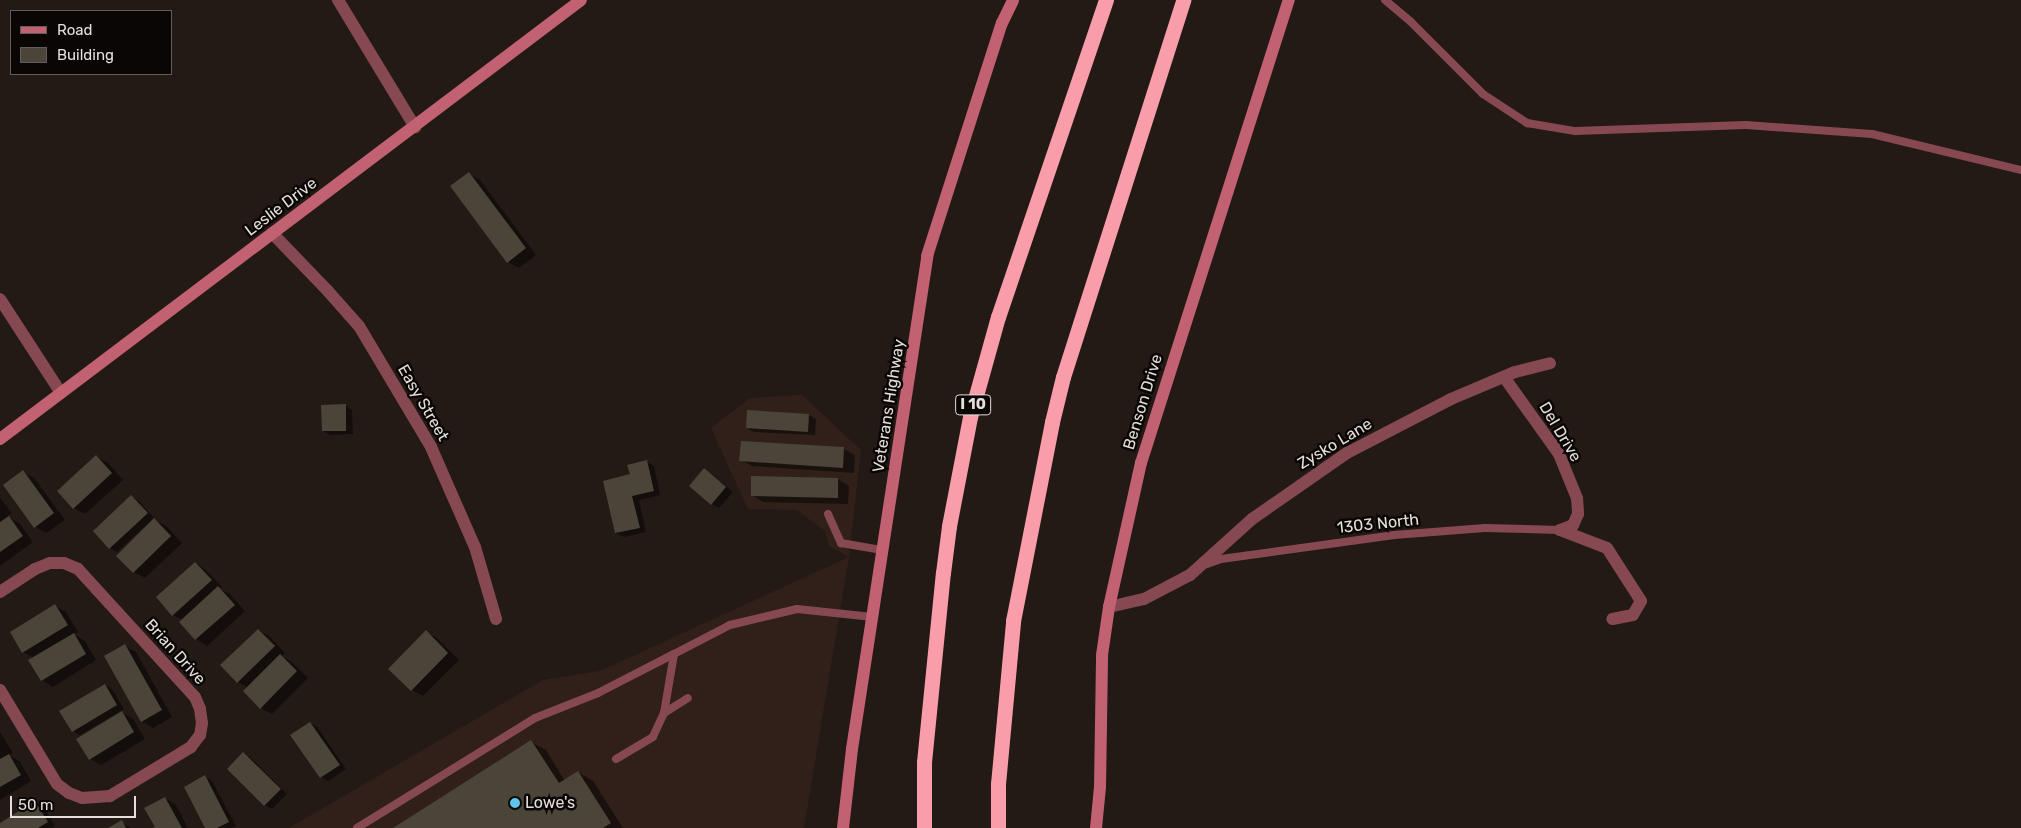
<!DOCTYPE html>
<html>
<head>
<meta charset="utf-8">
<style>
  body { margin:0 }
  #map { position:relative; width:2021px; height:828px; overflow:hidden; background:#241a15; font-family:Rubik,sans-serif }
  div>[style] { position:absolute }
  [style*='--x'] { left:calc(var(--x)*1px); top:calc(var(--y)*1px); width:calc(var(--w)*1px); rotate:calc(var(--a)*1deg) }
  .built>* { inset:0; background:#302019 }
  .shadow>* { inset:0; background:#0007 }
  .building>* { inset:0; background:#4a4439 }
  .lane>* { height:8px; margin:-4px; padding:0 4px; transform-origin:4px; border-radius:4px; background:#864952 }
  .street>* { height:12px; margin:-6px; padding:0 6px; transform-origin:6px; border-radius:6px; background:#864952 }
  .secondary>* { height:12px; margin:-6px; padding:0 6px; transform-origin:6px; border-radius:6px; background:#c26171 }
  .highway>* { height:15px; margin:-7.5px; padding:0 7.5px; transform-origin:7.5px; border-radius:7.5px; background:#f89da9 }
  .dots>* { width:14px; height:14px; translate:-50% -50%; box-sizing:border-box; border:2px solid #0a0605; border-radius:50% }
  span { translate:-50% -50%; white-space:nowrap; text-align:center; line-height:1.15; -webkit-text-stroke:5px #0a0605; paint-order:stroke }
  .shield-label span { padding:1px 4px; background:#0a0605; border:1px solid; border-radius:4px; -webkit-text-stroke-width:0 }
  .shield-label { font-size:15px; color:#e5deda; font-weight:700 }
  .street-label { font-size:16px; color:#e5deda }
  .poi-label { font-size:16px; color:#e5deda }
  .left { translate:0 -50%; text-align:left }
  .legend { position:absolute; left:10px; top:10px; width:162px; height:65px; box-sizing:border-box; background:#0a0605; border:1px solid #625c5a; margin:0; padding:6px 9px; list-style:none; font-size:15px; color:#e5deda }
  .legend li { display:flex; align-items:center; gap:10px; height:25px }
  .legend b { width:25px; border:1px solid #625c5a }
  .scale { position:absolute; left:10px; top:796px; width:126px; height:22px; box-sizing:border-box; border:2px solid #e5deda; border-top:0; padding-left:6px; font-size:15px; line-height:18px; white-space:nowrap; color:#e5deda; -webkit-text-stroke:4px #0a0605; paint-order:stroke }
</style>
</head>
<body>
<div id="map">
  <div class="built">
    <div style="clip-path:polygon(802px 395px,861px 450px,849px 557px,804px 828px,289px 828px,543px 680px,600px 671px,849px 557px,829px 546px,825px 531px,797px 510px,748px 509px,711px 428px,750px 398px)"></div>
  </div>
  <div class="shadow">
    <div style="clip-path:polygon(469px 174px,480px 180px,536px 255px,519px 268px,508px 262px)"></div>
    <div style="clip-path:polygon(345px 405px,352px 410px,353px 434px,330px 435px,323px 431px)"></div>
    <div style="clip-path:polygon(809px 415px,816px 419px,815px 435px,754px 432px,747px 428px)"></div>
    <div style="clip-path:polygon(844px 449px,855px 455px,854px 473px,752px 466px,741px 460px)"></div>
    <div style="clip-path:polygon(97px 457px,108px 463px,123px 480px,85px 514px,74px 508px)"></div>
    <div style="clip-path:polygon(647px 462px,654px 466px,660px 495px,639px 500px,646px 532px,624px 537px,616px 533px,631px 475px)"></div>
    <div style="clip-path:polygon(704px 469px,733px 492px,719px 508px,712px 504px)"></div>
    <div style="clip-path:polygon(23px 472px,34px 478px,65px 520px,46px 533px,35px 527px)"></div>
    <div style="clip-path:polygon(838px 479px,849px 486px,848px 504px,763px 502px,752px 495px)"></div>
    <div style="clip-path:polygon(131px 497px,139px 501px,154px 518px,153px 519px,166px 526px,182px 543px,145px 578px,134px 572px,146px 529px,144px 527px,117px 552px,110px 548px)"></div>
    <div style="clip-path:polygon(0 498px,12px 513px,7px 516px,20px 524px,33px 542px,0 566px)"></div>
    <div style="clip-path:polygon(195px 563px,206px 570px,222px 587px,220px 589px,230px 594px,245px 611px,207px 646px,196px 639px,181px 622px,183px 620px,173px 615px)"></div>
    <div style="clip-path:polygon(55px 606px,66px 612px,78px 632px,74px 634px,85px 641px,96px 660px,53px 687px,42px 680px,34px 658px,23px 652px)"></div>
    <div style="clip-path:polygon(258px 630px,270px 637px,285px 653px,282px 656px,292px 662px,308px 678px,272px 714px,261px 708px,248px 688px,238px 682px)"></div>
    <div style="clip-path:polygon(426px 632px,437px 638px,459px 660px,423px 696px,412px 690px)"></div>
    <div style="clip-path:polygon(125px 646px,136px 652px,172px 717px,153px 728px,142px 721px)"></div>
    <div style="clip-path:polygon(105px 685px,112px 689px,124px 709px,80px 735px,73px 731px)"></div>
    <div style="clip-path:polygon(122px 713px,133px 719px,145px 739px,101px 765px,90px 759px)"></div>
    <div style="clip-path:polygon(310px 723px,317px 727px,346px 769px,328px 781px,321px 777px)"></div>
    <div style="clip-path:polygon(0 732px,13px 753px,9px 755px,20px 762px,31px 781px,0 800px)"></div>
    <div style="clip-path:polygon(531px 742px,546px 750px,565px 781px,578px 772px,593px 781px,623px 828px,395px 828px)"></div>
    <div style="clip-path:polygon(244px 754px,251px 758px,287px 794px,272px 809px,265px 805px,229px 769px)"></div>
    <div style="clip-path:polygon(205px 777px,212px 781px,236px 826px,231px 828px,207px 828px)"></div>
    <div style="clip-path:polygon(165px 798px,176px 805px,188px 828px,155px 828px)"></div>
    <div style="clip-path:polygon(35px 802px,43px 806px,55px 826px,51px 828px,0 828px,0 824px)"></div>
    <div style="clip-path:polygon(122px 822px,131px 828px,111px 828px)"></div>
  </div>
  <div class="building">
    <div style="clip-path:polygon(469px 172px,526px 248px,507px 263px,450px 186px)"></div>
    <div style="clip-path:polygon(346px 404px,346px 431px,322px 431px,321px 405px)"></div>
    <div style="clip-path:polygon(747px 410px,809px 414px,808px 432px,746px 428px)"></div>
    <div style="clip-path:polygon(741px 441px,844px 447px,843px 468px,739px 461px)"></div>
    <div style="clip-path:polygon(96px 455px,112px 473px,73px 509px,57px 491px)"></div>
    <div style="clip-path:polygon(647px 460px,654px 491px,632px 496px,640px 528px,615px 533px,603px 481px,630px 474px,627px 465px)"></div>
    <div style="clip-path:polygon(704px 468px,726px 487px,711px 505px,689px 486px)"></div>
    <div style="clip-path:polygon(23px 470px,54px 513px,34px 528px,3px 485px)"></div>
    <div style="clip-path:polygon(751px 476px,838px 478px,838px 498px,751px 496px)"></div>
    <div style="clip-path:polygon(131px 495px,148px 513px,109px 549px,93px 531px)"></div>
    <div style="clip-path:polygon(9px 516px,23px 536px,0 552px,0 522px)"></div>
    <div style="clip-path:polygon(154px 518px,171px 536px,133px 573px,116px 556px)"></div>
    <div style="clip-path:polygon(195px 562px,212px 580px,172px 616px,156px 597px)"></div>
    <div style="clip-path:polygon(218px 586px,235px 605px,195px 640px,179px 622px)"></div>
    <div style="clip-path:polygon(55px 604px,68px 625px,22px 653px,10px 632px)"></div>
    <div style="clip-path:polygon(258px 629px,275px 646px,237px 683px,220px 665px)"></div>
    <div style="clip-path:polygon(426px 630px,448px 653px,411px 691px,388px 669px)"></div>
    <div style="clip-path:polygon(74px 633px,86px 654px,41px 681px,28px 660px)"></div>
    <div style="clip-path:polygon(125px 644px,162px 710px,141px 722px,104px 656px)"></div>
    <div style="clip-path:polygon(280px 654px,297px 671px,260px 709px,243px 691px)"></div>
    <div style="clip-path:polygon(105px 684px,117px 705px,72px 732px,59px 711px)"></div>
    <div style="clip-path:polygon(122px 711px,134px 732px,89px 760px,76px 739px)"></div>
    <div style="clip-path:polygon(310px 722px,340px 765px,320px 778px,290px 735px)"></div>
    <div style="clip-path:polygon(531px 740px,559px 783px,578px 771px,611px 823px,603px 828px,393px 828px)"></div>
    <div style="clip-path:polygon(243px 752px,281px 789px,264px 806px,227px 769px)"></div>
    <div style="clip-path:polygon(9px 754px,21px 775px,0 787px,0 759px)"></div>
    <div style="clip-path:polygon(205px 775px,229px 822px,217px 828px,205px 828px,184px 787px)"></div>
    <div style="clip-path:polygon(165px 797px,182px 828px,152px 828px,155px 827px,144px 808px)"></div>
    <div style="clip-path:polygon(35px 801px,48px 822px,38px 828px,0 828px,0 823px)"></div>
    <div style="clip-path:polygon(122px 820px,126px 828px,108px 828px)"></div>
  </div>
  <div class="lane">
    <div style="--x:1385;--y:0;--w:34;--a:40"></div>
    <div style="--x:1411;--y:22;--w:102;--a:45"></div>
    <div style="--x:1483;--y:94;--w:53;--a:33.4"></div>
    <div style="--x:1527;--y:123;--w:49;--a:9.5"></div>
    <div style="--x:1575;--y:131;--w:171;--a:-2"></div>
    <div style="--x:1746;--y:125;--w:126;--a:4.1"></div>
    <div style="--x:1872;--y:134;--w:153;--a:13.6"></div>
    <div style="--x:828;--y:514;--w:32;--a:66"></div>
    <div style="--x:841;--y:543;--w:42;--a:9.7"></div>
    <div style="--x:1207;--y:564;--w:15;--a:-20"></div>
    <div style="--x:1221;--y:559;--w:175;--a:-7.9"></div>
    <div style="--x:1394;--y:535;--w:91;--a:-4.4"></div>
    <div style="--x:1485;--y:528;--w:75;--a:1.5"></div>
    <div style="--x:674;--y:654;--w:63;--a:-27.4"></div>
    <div style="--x:730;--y:625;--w:69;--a:-13.4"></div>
    <div style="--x:797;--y:609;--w:76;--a:6"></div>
    <div style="--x:664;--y:713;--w:28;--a:-32"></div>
    <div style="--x:357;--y:828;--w:209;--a:-31.7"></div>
    <div style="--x:535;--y:718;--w:68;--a:-21.6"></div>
    <div style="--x:598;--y:693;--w:85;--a:-27.2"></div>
    <div style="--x:674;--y:654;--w:60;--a:99.6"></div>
    <div style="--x:664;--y:713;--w:26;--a:115"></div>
    <div style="--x:653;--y:737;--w:43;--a:149.3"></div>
  </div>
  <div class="street">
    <div style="--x:338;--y:0;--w:149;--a:58.8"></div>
    <div style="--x:272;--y:233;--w:79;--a:46"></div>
    <div style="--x:327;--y:290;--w:48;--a:48.4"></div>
    <div style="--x:359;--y:326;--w:141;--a:59.2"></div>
    <div style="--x:431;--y:447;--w:109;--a:66.3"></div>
    <div style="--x:475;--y:547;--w:75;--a:73.7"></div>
    <div style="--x:0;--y:299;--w:112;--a:57"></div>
    <div style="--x:1504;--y:377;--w:95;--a:54.5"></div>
    <div style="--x:1559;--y:454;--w:48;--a:67.8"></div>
    <div style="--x:1577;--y:498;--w:16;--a:86"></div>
    <div style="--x:1578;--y:514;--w:12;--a:114"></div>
    <div style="--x:1573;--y:525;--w:14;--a:159"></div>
    <div style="--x:1560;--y:530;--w:50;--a:21"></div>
    <div style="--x:1607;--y:548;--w:63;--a:57.3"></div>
    <div style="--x:1641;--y:601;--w:16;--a:120"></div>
    <div style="--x:1633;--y:615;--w:21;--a:169"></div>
    <div style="--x:0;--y:592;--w:42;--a:-33.3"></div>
    <div style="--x:35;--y:569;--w:16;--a:-22"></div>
    <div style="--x:50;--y:563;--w:14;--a:0"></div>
    <div style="--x:64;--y:563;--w:15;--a:23"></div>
    <div style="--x:78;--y:569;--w:173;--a:47.6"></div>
    <div style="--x:195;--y:697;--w:13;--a:67"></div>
    <div style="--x:200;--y:709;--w:14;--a:82"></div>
    <div style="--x:202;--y:723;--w:12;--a:99"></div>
    <div style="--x:200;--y:735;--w:15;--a:127"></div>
    <div style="--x:191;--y:747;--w:95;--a:148.8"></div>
    <div style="--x:110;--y:796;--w:28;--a:176"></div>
    <div style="--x:82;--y:798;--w:14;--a:-159"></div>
    <div style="--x:69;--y:793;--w:15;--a:-143"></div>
    <div style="--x:57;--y:784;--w:110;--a:-121.2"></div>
    <div style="--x:1109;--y:607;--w:36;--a:-13"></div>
    <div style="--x:1144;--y:599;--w:52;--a:-27.6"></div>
    <div style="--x:1190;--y:575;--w:84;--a:-42.1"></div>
    <div style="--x:1252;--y:519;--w:116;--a:-34.8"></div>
    <div style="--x:1347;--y:453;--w:117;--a:-27.4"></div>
    <div style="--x:1451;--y:399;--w:69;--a:-22.9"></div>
    <div style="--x:1515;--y:372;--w:36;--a:-14"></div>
  </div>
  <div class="secondary">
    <div style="--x:0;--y:439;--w:728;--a:-37.07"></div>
    <div style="--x:843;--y:828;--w:80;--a:-83.5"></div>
    <div style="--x:852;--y:749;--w:499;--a:-81.3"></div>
    <div style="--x:927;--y:256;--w:245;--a:-72.2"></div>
    <div style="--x:1002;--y:23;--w:25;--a:-64"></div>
    <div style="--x:1096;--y:828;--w:41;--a:-84.4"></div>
    <div style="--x:1100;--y:787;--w:132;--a:-89.1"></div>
    <div style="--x:1102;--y:655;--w:49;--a:-81.7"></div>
    <div style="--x:1109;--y:607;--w:148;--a:-77.5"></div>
    <div style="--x:1141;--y:463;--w:486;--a:-72.3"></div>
  </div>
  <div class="highway">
    <div style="--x:924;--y:828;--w:66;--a:-90"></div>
    <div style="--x:924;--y:762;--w:190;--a:-84.3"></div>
    <div style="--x:943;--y:573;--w:47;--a:-82.7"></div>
    <div style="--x:949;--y:526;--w:111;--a:-79.1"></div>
    <div style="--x:970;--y:417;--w:104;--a:-74.4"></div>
    <div style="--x:998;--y:317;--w:335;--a:-71.2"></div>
    <div style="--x:998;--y:828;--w:44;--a:-90"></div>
    <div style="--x:998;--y:784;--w:164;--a:-84.7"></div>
    <div style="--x:1013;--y:621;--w:203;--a:-78.9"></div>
    <div style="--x:1052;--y:422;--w:46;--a:-76.3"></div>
    <div style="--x:1063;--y:377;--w:396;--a:-72.3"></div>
  </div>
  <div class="dots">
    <div style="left:515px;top:803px;background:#5cc7e8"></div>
  </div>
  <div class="shield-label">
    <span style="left:973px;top:405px">I 10</span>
  </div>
  <div class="street-label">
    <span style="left:281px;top:207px;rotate:-37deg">Leslie Drive</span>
    <span style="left:1143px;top:402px;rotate:-73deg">Benson Drive</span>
    <span style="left:423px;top:403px;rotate:60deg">Easy Street</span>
    <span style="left:889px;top:406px;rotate:-81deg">Veterans Highway</span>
    <span style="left:1560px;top:432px;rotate:59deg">Del Drive</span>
    <span style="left:1335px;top:444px;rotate:-31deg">Zysko Lane</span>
    <span style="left:1378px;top:524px;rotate:-6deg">1303 North</span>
    <span style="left:175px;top:652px;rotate:48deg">Brian Drive</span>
  </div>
  <div class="poi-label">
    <span class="left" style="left:525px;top:803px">Lowe's</span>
  </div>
  <ul class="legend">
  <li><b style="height:6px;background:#c26171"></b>Road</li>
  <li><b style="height:14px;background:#4a4439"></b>Building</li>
  </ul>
  <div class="scale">50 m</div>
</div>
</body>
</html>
